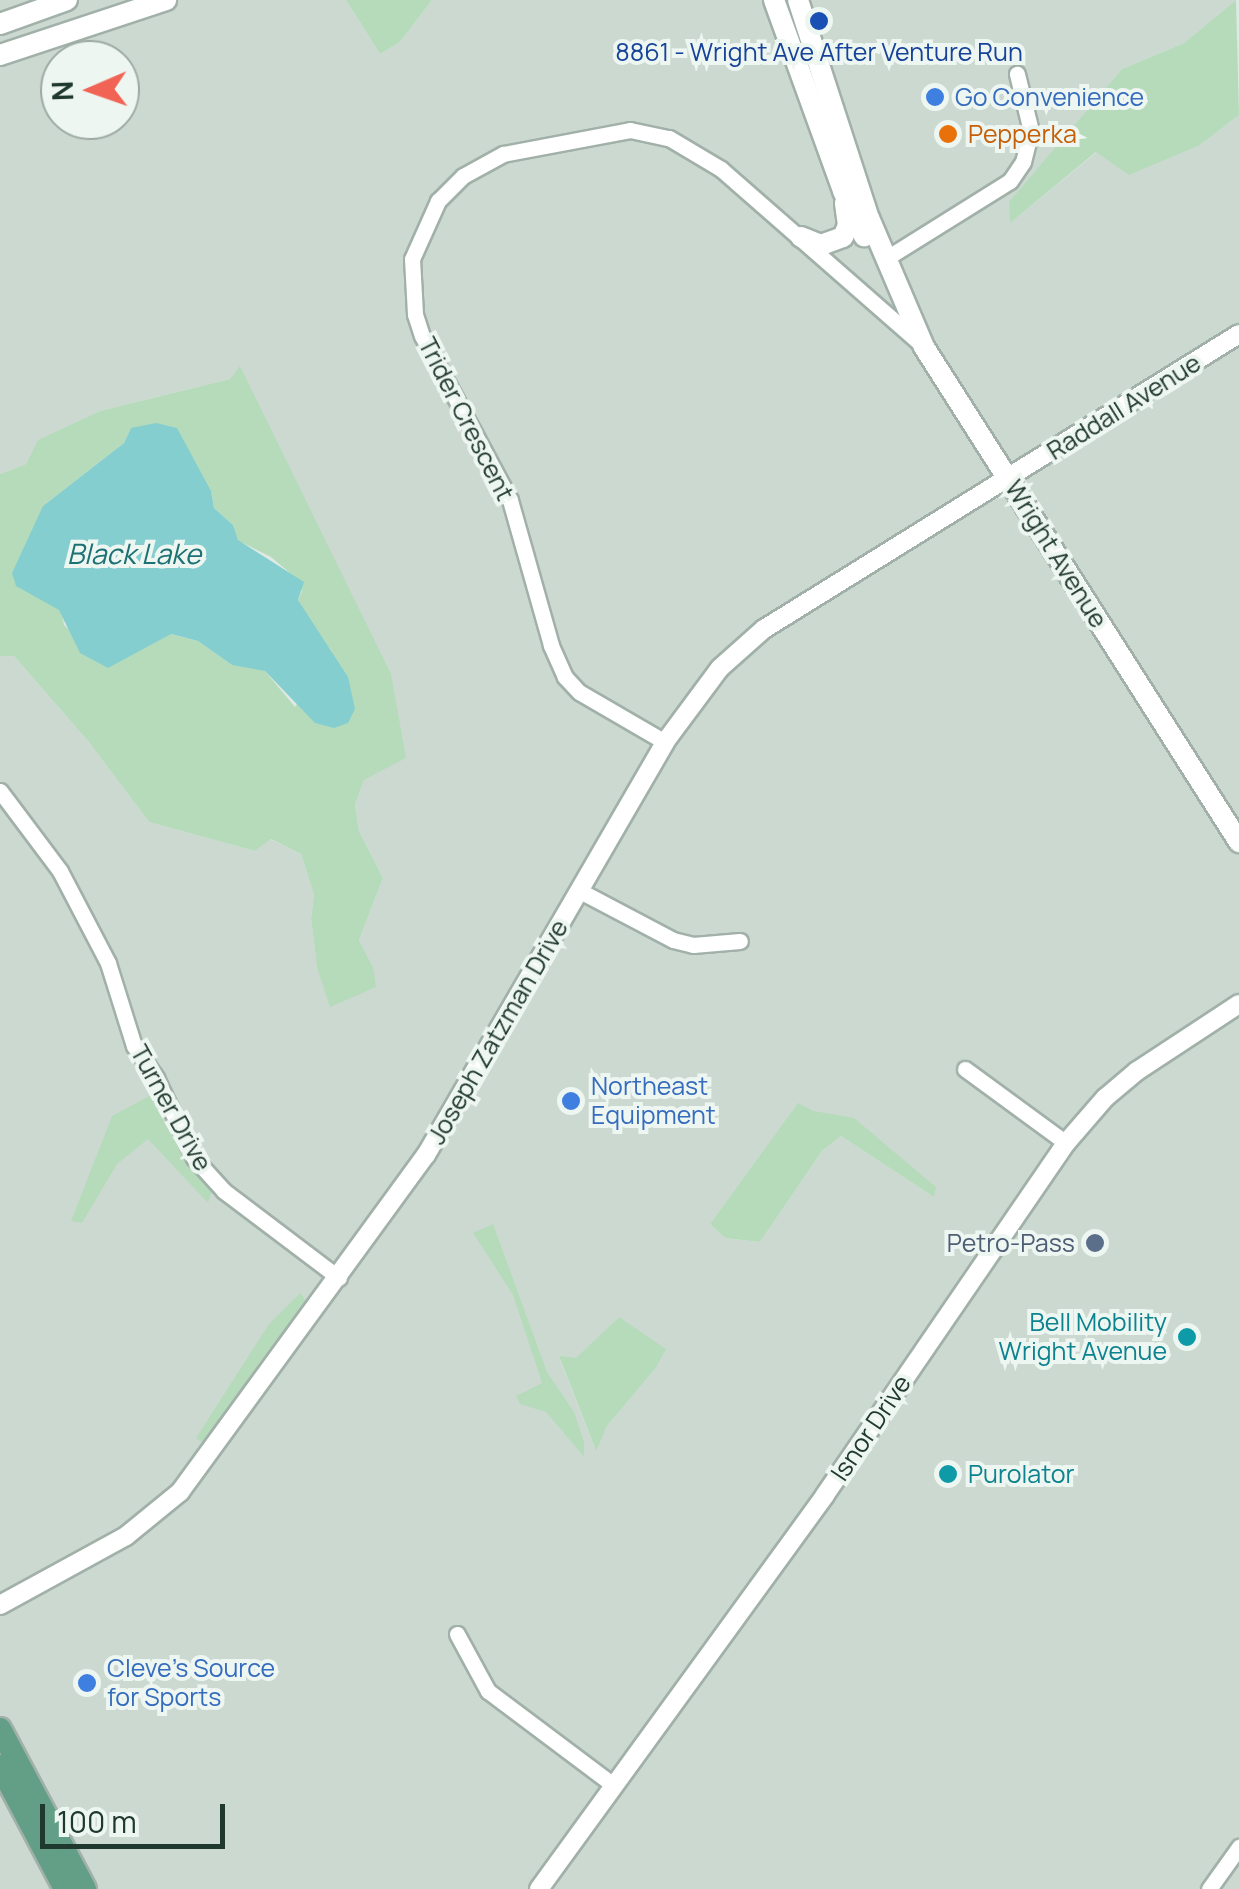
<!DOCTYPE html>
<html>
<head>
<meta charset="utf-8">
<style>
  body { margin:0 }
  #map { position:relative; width:1239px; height:1889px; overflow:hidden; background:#dee9e3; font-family:Manrope,sans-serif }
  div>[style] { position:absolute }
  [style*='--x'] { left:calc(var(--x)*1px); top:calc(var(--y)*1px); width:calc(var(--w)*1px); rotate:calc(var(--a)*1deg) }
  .built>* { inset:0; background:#ccd9d1 }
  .green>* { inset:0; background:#b6dbbb }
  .water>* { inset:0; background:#85cecf }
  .roads { filter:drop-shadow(2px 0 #a1b1a9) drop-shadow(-2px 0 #a1b1a9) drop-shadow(0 2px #a1b1a9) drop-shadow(0 -2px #a1b1a9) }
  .minor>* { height:15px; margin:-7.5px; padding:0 7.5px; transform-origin:7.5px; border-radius:7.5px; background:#fff }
  .tertiary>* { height:18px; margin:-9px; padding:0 9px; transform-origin:9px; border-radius:9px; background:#fff }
  .secondary>* { height:20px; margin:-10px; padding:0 10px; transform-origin:10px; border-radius:10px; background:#fff }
  .primary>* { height:22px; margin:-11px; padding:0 11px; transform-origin:11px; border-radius:11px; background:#629f86 }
  .dots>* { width:28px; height:28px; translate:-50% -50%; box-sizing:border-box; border:5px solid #eef6f1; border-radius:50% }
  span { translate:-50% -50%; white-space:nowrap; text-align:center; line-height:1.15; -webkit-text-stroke:8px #eef6f1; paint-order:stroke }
  .transit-label { font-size:25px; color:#164399 }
  .shop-label { font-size:25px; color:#366cbe }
  .left { translate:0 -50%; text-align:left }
  .food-label { font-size:25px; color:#c56008 }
  .street-label { font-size:25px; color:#20392e }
  .service-label { font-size:25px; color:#4e5e75 }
  .right { translate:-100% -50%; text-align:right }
  .culture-label { font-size:25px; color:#0d838f }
  .water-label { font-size:28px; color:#1b7173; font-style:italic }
  .north { position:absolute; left:40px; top:40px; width:100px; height:100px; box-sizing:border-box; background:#eef6f1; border:2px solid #9caaa3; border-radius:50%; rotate:268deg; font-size:28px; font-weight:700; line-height:40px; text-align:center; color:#20392e }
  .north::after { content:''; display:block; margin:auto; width:35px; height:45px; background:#f16455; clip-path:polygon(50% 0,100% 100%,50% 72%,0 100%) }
  .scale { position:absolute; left:40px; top:1804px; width:185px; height:45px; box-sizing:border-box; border:5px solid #20392e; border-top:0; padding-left:12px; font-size:30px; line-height:35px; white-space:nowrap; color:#20392e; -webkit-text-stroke:8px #eef6f1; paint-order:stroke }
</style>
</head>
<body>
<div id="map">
  <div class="built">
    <div style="clip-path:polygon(evenodd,0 0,346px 0,380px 54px,400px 42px,432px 0,1236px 0,1184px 43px,1122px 69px,1009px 203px,1011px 222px,1097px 152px,1200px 145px,1239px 115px,1239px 1889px,0 1889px,0 656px,14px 656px,88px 741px,149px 822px,255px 851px,270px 839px,301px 854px,314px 895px,311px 919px,317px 968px,331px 1006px,373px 967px,359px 940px,383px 878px,359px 831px,355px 805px,364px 780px,240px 367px,230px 379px,100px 411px,39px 440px,26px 464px,0 474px,0 0,60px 60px,120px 60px,120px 120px,60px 120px,60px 60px,0 0,798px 1104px,814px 1111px,934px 1197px,841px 1136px,822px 1151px,760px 1242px,725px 1238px,710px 1224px,798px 1104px,0 0,619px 1317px,655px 1369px,607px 1426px,595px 1449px,559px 1357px,576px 1359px,619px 1317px)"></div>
  </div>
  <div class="green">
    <div style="clip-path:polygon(346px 0,432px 0,400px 42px,380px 54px)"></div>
    <div style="clip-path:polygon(1236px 0,1239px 115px,1200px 145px,1129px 175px,1096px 152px,1010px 223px,1009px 202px,1122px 69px,1184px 43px)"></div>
    <div style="clip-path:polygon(evenodd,240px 366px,391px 674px,406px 758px,364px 780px,355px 805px,359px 831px,383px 878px,359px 940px,373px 967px,376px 987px,330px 1007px,317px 968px,311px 919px,314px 895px,301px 854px,271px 839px,255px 851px,149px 822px,88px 741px,14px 656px,0 656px,0 474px,26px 464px,38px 440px,100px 411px,230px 379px,240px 366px,131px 428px,211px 491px,214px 508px,233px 525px,237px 540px,271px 557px,296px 578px,302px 591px,298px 600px,316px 635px,332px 650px,295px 707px,265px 671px,254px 666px,232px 665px,198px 641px,170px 634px,107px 667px,64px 625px,43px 506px,124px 443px,131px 428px)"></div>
    <div style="clip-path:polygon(153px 1094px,165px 1124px,212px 1191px,208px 1203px,148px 1139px,117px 1164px,82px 1223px,71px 1221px,112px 1116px)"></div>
    <div style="clip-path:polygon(798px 1103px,814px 1111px,854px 1118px,936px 1187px,934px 1197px,841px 1136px,822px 1151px,760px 1242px,725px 1238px,710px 1224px)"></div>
    <div style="clip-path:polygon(493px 1224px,547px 1372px,574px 1412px,584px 1442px,584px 1457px,546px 1412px,520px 1404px,516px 1396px,542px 1383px,513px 1295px,473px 1233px)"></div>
    <div style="clip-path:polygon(300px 1293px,306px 1301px,206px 1445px,196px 1438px,269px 1324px)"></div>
    <div style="clip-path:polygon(619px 1317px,666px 1349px,655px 1369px,607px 1426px,596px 1451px,559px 1356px,576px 1358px)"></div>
  </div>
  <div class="water">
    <div style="clip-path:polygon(156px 423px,177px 428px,211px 491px,214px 508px,233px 525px,238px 540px,304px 582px,298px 600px,348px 677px,355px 709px,348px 723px,334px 728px,315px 723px,265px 671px,232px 665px,198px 641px,171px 634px,108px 668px,80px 653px,59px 610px,16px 586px,12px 573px,43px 506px,124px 443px,131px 428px)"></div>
  </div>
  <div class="roads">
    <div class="minor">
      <div style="--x:885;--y:259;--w:147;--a:-32"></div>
      <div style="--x:1010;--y:181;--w:23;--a:-56"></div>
      <div style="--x:1023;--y:162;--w:32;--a:-76"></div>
      <div style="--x:1031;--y:131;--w:59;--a:-103.8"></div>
      <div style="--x:665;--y:742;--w:99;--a:-149.8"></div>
      <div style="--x:579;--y:692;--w:21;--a:-133"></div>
      <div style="--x:565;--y:677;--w:35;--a:-114"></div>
      <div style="--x:551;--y:645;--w:151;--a:-105.8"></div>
      <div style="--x:510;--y:500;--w:186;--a:-118.2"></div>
      <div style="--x:422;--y:336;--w:23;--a:-108"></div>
      <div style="--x:415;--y:314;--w:55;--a:-93.1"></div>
      <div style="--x:412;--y:259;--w:64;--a:-65.9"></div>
      <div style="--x:438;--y:201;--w:35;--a:-45"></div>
      <div style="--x:463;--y:176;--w:46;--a:-28.8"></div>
      <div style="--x:503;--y:154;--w:129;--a:-10.7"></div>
      <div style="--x:630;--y:130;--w:40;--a:12"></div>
      <div style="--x:669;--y:138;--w:61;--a:30.8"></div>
      <div style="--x:721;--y:169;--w:264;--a:41.2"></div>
      <div style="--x:0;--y:791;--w:100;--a:53.1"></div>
      <div style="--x:60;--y:871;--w:104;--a:62.4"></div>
      <div style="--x:108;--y:963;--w:87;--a:72.6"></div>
      <div style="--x:134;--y:1046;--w:39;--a:55"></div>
      <div style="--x:156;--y:1078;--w:89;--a:64.6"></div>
      <div style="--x:194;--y:1158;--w:45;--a:47.7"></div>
      <div style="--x:224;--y:1191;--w:144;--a:37.1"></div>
      <div style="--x:580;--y:891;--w:105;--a:27.8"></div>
      <div style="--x:673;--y:940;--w:21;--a:14"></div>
      <div style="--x:693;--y:945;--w:47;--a:-4.9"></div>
      <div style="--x:965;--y:1069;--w:125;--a:36.2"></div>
      <div style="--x:457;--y:1634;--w:65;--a:61.5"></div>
      <div style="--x:488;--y:1691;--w:155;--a:36.9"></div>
      <div style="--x:1209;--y:1889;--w:52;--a:-54.5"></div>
    </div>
    <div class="tertiary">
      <div style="--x:0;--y:1605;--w:144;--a:-28.7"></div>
      <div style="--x:126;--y:1536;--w:70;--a:-39.2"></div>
      <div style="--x:180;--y:1492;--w:417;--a:-53.9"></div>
      <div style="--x:426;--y:1155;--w:477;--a:-59.9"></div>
      <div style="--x:665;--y:742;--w:92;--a:-53.4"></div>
      <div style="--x:720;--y:668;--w:59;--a:-41.6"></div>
      <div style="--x:764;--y:629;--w:559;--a:-31.84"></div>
      <div style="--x:539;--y:1889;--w:487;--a:-54"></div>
      <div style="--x:825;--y:1495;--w:427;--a:-55.6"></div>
      <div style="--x:1066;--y:1143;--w:60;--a:-49.1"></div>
      <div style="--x:1105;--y:1098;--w:42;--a:-40.2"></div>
      <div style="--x:1137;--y:1071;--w:122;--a:-33.3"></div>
    </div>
    <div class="secondary">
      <div style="--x:774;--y:0;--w:203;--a:70.1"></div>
      <div style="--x:843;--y:191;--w:50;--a:65"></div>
      <div style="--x:798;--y:0;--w:229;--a:72"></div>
      <div style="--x:869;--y:218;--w:140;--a:66.9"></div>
      <div style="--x:924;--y:347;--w:587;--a:57.53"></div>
      <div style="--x:0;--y:24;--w:71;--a:-19.7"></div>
      <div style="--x:0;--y:55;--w:175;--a:-18.3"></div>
      <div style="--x:801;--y:237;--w:22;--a:22"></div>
      <div style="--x:821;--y:245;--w:23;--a:-20"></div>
      <div style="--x:843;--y:237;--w:13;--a:-67"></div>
      <div style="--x:848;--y:225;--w:22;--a:-98"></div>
    </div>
    <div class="primary">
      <div style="--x:0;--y:1729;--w:181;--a:62"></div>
      <div style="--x:0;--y:1766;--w:139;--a:62.1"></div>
    </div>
  </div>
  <div class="dots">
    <div style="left:819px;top:21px;background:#1a4fb4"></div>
    <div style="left:935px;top:97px;background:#3f7fe0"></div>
    <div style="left:948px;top:134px;background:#e8710a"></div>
    <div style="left:571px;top:1101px;background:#3f7fe0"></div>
    <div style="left:1095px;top:1243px;background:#5c6f8a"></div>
    <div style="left:1187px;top:1337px;background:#0f9aa8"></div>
    <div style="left:948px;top:1474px;background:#0f9aa8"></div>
    <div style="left:87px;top:1683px;background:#3f7fe0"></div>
  </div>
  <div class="transit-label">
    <span style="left:819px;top:52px">8861 - Wright Ave After Venture Run</span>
  </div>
  <div class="shop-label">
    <span class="left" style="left:955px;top:97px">Go Convenience</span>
    <span class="left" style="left:591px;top:1101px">Northeast<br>Equipment</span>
    <span class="left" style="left:107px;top:1683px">Cleve's Source<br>for Sports</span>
  </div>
  <div class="food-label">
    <span class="left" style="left:968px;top:134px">Pepperka</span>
  </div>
  <div class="street-label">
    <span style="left:1124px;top:407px;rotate:-32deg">Raddall Avenue</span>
    <span style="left:466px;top:419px;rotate:63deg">Trider Crescent</span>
    <span style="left:1056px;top:554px;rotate:58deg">Wright Avenue</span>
    <span style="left:498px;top:1032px;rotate:-60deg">Joseph Zatzman Drive</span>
    <span style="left:171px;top:1108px;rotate:61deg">Turner Drive</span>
    <span style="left:871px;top:1428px;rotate:-56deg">Isnor Drive</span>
  </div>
  <div class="service-label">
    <span class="right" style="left:1075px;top:1243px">Petro-Pass</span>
  </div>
  <div class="culture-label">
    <span class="right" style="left:1167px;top:1337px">Bell Mobility<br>Wright Avenue</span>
    <span class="left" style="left:968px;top:1474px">Purolator</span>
  </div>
  <div class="water-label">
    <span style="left:134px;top:553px">Black Lake</span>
  </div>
  <div class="north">N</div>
  <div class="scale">100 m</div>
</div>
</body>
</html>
